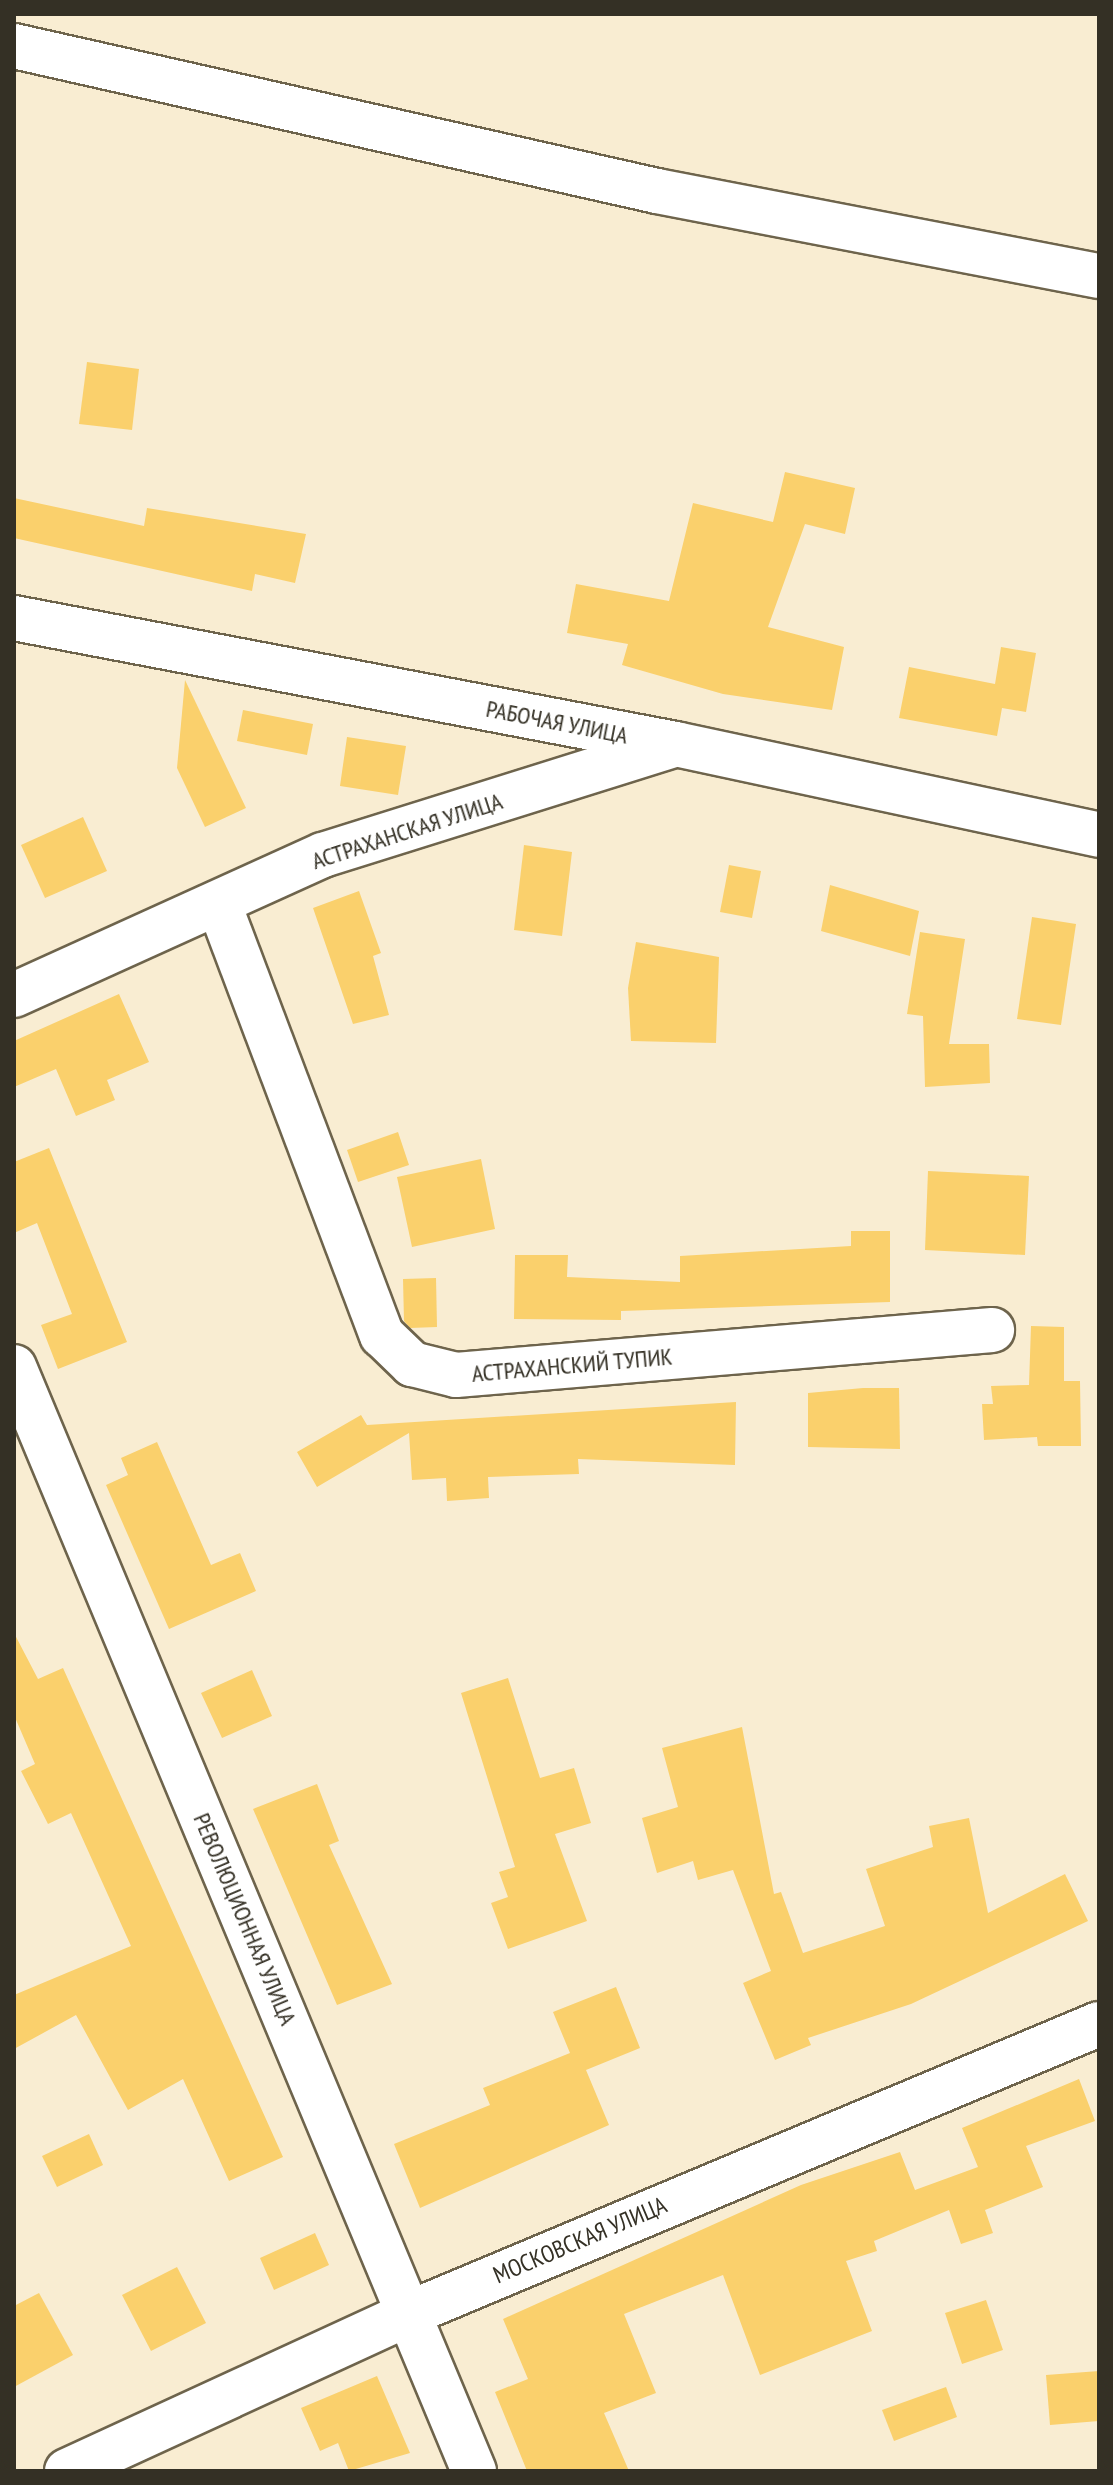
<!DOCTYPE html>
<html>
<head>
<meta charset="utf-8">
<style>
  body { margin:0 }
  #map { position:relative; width:1113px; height:2485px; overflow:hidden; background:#f9edd2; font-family:"PT Sans Narrow",sans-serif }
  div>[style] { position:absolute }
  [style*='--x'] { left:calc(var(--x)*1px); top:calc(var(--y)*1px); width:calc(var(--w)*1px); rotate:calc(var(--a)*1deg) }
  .building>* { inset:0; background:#fad06c }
  .roads { filter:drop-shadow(2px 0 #6e644c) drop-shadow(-2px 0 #6e644c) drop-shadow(0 2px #6e644c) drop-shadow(0 -2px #6e644c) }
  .minor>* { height:44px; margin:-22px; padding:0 22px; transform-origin:22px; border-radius:22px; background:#fff }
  span { translate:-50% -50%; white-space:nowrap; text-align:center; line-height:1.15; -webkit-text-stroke:6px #fff; paint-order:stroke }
  .street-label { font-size:24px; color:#343025 }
  .frame { position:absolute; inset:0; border:16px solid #343025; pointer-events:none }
</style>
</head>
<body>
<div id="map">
  <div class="building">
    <div style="clip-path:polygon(87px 362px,139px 369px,132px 430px,79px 424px)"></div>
    <div style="clip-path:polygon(785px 472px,855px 488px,845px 534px,805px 524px,768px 627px,844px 647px,832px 710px,723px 694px,622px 665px,628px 644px,567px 633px,576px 584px,669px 601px,693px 503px,773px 522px)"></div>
    <div style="clip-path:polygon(14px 498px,144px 526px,147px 508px,306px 534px,295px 583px,255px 574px,252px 591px,14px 538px)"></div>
    <div style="clip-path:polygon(1001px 647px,1036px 653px,1026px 712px,1002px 708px,997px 736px,899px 718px,909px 667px,995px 684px)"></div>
    <div style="clip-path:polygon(185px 680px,246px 808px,205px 827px,177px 768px)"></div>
    <div style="clip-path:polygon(243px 710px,313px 724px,307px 755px,237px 741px)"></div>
    <div style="clip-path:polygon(347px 737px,406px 746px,398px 795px,340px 786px)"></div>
    <div style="clip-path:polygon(83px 817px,107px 871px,45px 898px,21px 845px)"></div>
    <div style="clip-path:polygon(524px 845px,572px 852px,562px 936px,514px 930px)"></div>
    <div style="clip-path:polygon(729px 865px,761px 871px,752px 918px,720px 912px)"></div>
    <div style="clip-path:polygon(830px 885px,919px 911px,910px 956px,821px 931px)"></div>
    <div style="clip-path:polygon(359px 891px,381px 953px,373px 956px,389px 1015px,353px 1024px,313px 908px)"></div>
    <div style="clip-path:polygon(1032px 917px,1076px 924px,1061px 1025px,1017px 1019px)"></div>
    <div style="clip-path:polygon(920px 932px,965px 939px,949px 1044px,989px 1044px,990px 1083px,925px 1087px,923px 1016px,907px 1014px)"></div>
    <div style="clip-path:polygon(636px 942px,719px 957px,716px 1043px,631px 1041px,628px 988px)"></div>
    <div style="clip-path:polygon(119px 994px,149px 1062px,107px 1080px,115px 1100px,76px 1116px,56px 1069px,14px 1087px,14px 1041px)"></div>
    <div style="clip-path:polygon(398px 1132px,409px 1165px,358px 1182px,347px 1150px)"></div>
    <div style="clip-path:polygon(49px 1148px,127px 1342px,58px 1369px,41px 1325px,72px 1314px,37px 1223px,14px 1233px,14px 1162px)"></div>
    <div style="clip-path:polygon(481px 1159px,495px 1229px,412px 1247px,397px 1177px)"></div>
    <div style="clip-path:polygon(928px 1171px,1029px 1176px,1025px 1255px,925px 1250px)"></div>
    <div style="clip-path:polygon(851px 1231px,890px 1231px,890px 1302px,621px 1311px,621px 1320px,514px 1319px,515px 1255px,568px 1255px,567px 1277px,680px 1282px,680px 1256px,851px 1246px)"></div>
    <div style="clip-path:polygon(436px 1278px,437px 1327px,410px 1328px,404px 1321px,403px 1279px)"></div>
    <div style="clip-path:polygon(1031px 1326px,1064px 1327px,1064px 1381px,1080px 1381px,1081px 1446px,1038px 1446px,1037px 1437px,984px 1440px,982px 1404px,993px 1404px,991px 1386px,1029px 1385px)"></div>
    <div style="clip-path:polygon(863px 1388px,899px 1388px,900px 1449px,808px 1447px,808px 1393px)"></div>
    <div style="clip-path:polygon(736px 1402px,735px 1465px,578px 1459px,579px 1474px,488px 1477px,489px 1498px,447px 1501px,446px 1478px,412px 1480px,409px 1433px,317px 1487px,297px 1452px,361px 1415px,367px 1425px)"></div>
    <div style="clip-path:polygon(157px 1442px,211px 1565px,240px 1553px,256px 1591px,169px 1629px,106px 1485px,128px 1475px,121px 1458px)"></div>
    <div style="clip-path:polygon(14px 1633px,38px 1679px,63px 1668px,283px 2157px,229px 2181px,183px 2079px,128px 2110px,76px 2015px,14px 2049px,14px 1995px,131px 1946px,71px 1813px,48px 1824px,21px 1771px,35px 1764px,14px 1715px)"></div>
    <div style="clip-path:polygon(252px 1670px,272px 1716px,222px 1738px,201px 1693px)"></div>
    <div style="clip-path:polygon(508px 1678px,540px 1778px,574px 1768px,591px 1823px,555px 1834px,587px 1921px,508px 1949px,491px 1903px,508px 1897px,499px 1872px,515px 1867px,461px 1693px)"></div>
    <div style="clip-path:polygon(742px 1727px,774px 1894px,781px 1892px,803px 1953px,885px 1926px,866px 1869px,933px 1847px,929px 1826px,969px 1818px,988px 1913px,1065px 1874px,1088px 1921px,911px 2004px,808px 2038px,811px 2045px,775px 2060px,743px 1983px,771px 1971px,733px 1870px,698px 1880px,693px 1861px,657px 1873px,642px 1818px,678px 1807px,662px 1748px)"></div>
    <div style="clip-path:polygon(317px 1784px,339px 1841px,329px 1845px,392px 1984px,337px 2005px,253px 1809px)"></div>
    <div style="clip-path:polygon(616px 1987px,640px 2048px,586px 2070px,609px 2125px,420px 2208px,394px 2144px,490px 2105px,483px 2088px,570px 2053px,553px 2012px)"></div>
    <div style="clip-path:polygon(1079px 2079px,1095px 2121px,1026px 2146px,1043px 2187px,985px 2210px,993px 2233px,961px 2244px,949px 2210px,874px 2241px,877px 2251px,846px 2261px,872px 2331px,760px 2375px,723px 2275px,624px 2314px,656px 2393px,604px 2413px,629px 2471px,527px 2471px,495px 2392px,528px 2379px,503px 2319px,801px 2185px,900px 2152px,915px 2190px,978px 2167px,962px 2128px)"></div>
    <div style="clip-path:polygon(89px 2134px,103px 2165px,57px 2187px,42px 2156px)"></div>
    <div style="clip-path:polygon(315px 2233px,329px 2265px,274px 2290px,260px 2258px)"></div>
    <div style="clip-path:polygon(177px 2267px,206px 2323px,151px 2351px,122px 2295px)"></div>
    <div style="clip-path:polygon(39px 2293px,73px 2355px,14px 2387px,14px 2306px)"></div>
    <div style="clip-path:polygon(986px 2300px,1003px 2350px,962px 2364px,945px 2313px)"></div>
    <div style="clip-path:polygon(1099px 2371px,1099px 2421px,1050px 2425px,1046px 2375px)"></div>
    <div style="clip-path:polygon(377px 2376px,410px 2453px,349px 2471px,338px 2443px,320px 2451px,301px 2408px)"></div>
    <div style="clip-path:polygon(946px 2387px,957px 2417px,894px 2441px,882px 2410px)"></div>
  </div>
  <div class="roads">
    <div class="minor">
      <div style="--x:14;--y:46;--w:659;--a:12.71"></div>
      <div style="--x:657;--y:191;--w:450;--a:10.9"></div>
      <div style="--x:14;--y:618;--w:674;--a:10.78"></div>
      <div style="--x:676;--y:744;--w:433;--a:12.1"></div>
      <div style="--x:220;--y:907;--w:458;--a:69.3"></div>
      <div style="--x:382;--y:1335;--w:42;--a:44"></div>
      <div style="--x:412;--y:1364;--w:45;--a:14"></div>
      <div style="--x:456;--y:1375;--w:538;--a:-4.8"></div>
      <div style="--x:14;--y:995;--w:339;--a:-24.4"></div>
      <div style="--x:323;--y:855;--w:364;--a:-17.4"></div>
      <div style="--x:14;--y:1367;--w:1196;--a:67.38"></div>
      <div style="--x:67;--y:2471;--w:378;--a:-24.7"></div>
      <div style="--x:410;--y:2313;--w:747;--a:-22.76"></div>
    </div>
  </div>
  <div class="street-label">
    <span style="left:557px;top:722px;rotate:11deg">РАБОЧАЯ УЛИЦА</span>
    <span style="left:407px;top:831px;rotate:-18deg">АСТРАХАНСКАЯ УЛИЦА</span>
    <span style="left:572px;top:1365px;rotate:-5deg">АСТРАХАНСКИЙ ТУПИК</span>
    <span style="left:245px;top:1919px;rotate:67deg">РЕВОЛЮЦИОННАЯ УЛИЦА</span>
    <span style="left:580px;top:2240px;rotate:-23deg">МОСКОВСКАЯ УЛИЦА</span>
  </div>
  <div class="frame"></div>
</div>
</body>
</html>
